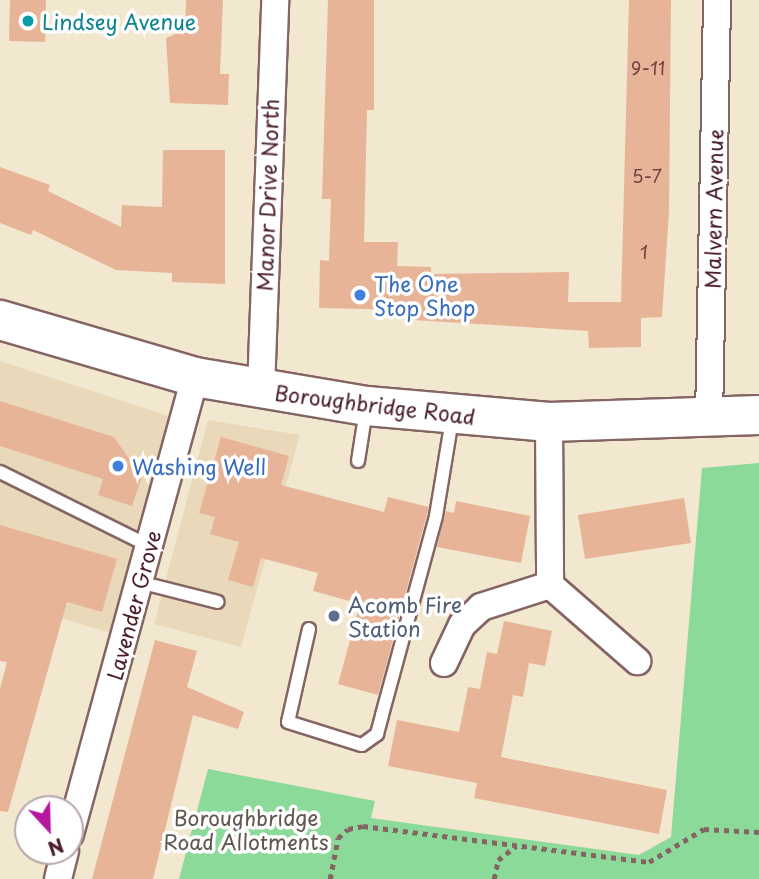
<!DOCTYPE html>
<html>
<head>
<meta charset="utf-8">
<style>
  body { margin:0 }
  #map { position:relative; width:759px; height:879px; overflow:hidden; background:#f2e8cf; font-family:"Playpen Sans",sans-serif }
  div>[style] { position:absolute }
  [style*='--x'] { left:calc(var(--x)*1px); top:calc(var(--y)*1px); width:calc(var(--w)*1px); rotate:calc(var(--a)*1deg) }
  .built>* { inset:0; background:#e9d9ba }
  .green>* { inset:0; background:#8bda99 }
  .building>* { inset:0; background:#e8b498 }
  .path>* { height:4.5px; margin-top:-2.25px; transform-origin:0; background:repeating-linear-gradient(90deg,#856564 0 5px,transparent 0 10px) }
  .roads { filter:drop-shadow(2px 0 #856564) drop-shadow(-2px 0 #856564) drop-shadow(0 2px #856564) drop-shadow(0 -2px #856564) }
  .lane>* { height:12px; margin:-6px; padding:0 6px; transform-origin:6px; border-radius:6px; background:#fff }
  .street>* { height:26px; margin:-13px; padding:0 13px; transform-origin:13px; border-radius:13px; background:#fff }
  .primary>* { height:38px; margin:-19px; padding:0 19px; transform-origin:19px; border-radius:19px; background:#fff }
  .dots>* { width:19px; height:19px; translate:-50% -50%; box-sizing:border-box; border:4px solid #fff; border-radius:50% }
  span { translate:-50% -50%; white-space:nowrap; text-align:center; line-height:1.15; -webkit-text-stroke:7px #fff; paint-order:stroke }
  .number-label { font-size:18px; color:#724446 }
  .number-label span { -webkit-text-stroke-width:0 }
  .culture-label { font-size:21px; color:#0d838f }
  .left { translate:0 -50%; text-align:left }
  .street-label { font-size:21px; color:#4a1f2b }
  .shop-label { font-size:21px; color:#366cbe }
  .service-label { font-size:21px; color:#4e5e75 }
  .park-label { font-size:21px; color:#5e574c }
  .north { position:absolute; left:14px; top:795px; width:70px; height:70px; box-sizing:border-box; background:#fff; border:2px solid #b7a5aa; border-radius:50%; rotate:158deg; font-size:19px; font-weight:700; line-height:28px; text-align:center; color:#4a1f2b }
  .north::after { content:''; display:block; margin:auto; width:24px; height:32px; background:#b5179e; clip-path:polygon(50% 0,100% 100%,50% 72%,0 100%) }
</style>
</head>
<body>
<div id="map">
  <div class="built">
    <div style="clip-path:polygon(0 361px,175px 418px,111px 633px,0 600px)"></div>
    <div style="clip-path:polygon(208px 420px,300px 435px,241px 647px,154px 624px)"></div>
  </div>
  <div class="green">
    <div style="clip-path:polygon(759px 463px,759px 879px,179px 879px,208px 769px,375px 801px,371px 818px,639px 855px,671px 837px,702px 468px)"></div>
  </div>
  <div class="building">
    <div style="clip-path:polygon(10px 0,46px 0,45px 42px,9px 41px)"></div>
    <div style="clip-path:polygon(186px 0,223px 0,220px 74px,229px 74px,228px 105px,170px 103px,166px 38px,185px 30px)"></div>
    <div style="clip-path:polygon(328px 0,374px 0,374px 110px,367px 110px,364px 242px,398px 242px,397px 266px,431px 267px,431px 274px,569px 272px,568px 302px,621px 302px,629px 0,671px 0,669px 211px,662px 317px,641px 318px,641px 347px,589px 348px,588px 331px,413px 320px,414px 310px,319px 308px,320px 260px,329px 261px,331px 199px,322px 199px)"></div>
    <div style="clip-path:polygon(163px 150px,225px 150px,225px 284px,172px 282px,172px 273px,116px 270px,33px 230px,31px 235px,0 223px,0 167px,50px 185px,48px 191px,121px 227px,122px 205px,162px 207px)"></div>
    <div style="clip-path:polygon(0 401px,114px 437px,142px 477px,132px 506px,98px 495px,103px 479px,0 446px)"></div>
    <div style="clip-path:polygon(221px 437px,289px 456px,281px 485px,384px 512px,388px 497px,429px 507px,378px 695px,338px 684px,360px 604px,313px 591px,318px 573px,261px 558px,253px 587px,228px 580px,239px 542px,210px 534px,215px 517px,199px 513px)"></div>
    <div style="clip-path:polygon(684px 498px,691px 543px,585px 559px,578px 515px)"></div>
    <div style="clip-path:polygon(456px 501px,530px 516px,521px 563px,437px 547px,446px 511px,454px 513px)"></div>
    <div style="clip-path:polygon(0 525px,117px 559px,102px 612px,67px 602px,8px 812px,0 811px,0 689px,7px 662px,0 661px)"></div>
    <div style="clip-path:polygon(504px 621px,552px 631px,545px 666px,529px 663px,523px 697px,513px 695px,501px 757px,667px 790px,659px 834px,474px 798px,477px 783px,388px 766px,397px 720px,459px 732px,468px 687px,480px 689px,487px 652px,497px 654px)"></div>
    <div style="clip-path:polygon(155px 640px,197px 651px,187px 687px,244px 712px,238px 729px,193px 715px,153px 879px,92px 879px)"></div>
  </div>
  <div class="path">
    <div style="--x:330;--y:879;--w:42;--a:-79"></div>
    <div style="--x:338;--y:838;--w:13;--a:-42"></div>
    <div style="--x:348;--y:829;--w:15;--a:-11"></div>
    <div style="--x:363;--y:826;--w:288;--a:7.2"></div>
    <div style="--x:649;--y:862;--w:64;--a:-31"></div>
    <div style="--x:704;--y:829;--w:55;--a:3.1"></div>
    <div style="--x:494;--y:879;--w:19;--a:-78"></div>
    <div style="--x:498;--y:860;--w:23;--a:-38"></div>
  </div>
  <div class="roads">
    <div class="lane">
      <div style="--x:358;--y:461;--w:52;--a:-81.1"></div>
      <div style="--x:0;--y:472;--w:166;--a:26.4"></div>
      <div style="--x:139;--y:582;--w:81;--a:14.2"></div>
      <div style="--x:309;--y:629;--w:95;--a:102.7"></div>
      <div style="--x:288;--y:722;--w:77;--a:17.3"></div>
      <div style="--x:362;--y:745;--w:19;--a:-36"></div>
      <div style="--x:377;--y:734;--w:20;--a:-75"></div>
      <div style="--x:382;--y:715;--w:206;--a:-74.8"></div>
      <div style="--x:436;--y:516;--w:98;--a:-80.6"></div>
    </div>
    <div class="street">
      <div style="--x:261;--y:390;--w:390;--a:-87.9"></div>
      <div style="--x:709;--y:419;--w:419;--a:-88.9"></div>
      <div style="--x:549;--y:422;--w:163;--a:89.6"></div>
      <div style="--x:444;--y:663;--w:42;--a:-64.7"></div>
      <div style="--x:462;--y:625;--w:26;--a:-43"></div>
      <div style="--x:481;--y:607;--w:72;--a:-17.7"></div>
      <div style="--x:550;--y:585;--w:116;--a:41.1"></div>
      <div style="--x:70;--y:834;--w:474;--a:-74.7"></div>
      <div style="--x:58;--y:879;--w:29;--a:-76"></div>
    </div>
    <div class="primary">
      <div style="--x:0;--y:320;--w:203;--a:16.3"></div>
      <div style="--x:195;--y:377;--w:174;--a:9.6"></div>
      <div style="--x:367;--y:406;--w:183;--a:5"></div>
      <div style="--x:549;--y:422;--w:210;--a:-1.9"></div>
    </div>
  </div>
  <div class="dots">
    <div style="left:28px;top:21px;background:#0f9aa8"></div>
    <div style="left:360px;top:295px;background:#3f7fe0"></div>
    <div style="left:118px;top:466px;background:#3f7fe0"></div>
    <div style="left:334px;top:616px;background:#5c6f8a"></div>
  </div>
  <div class="number-label">
    <span style="left:648px;top:68px">9-11</span>
    <span style="left:647px;top:176px">5-7</span>
    <span style="left:644px;top:252px">1</span>
  </div>
  <div class="culture-label">
    <span class="left" style="left:42px;top:21px">Lindsey Avenue</span>
  </div>
  <div class="street-label">
    <span style="left:267px;top:195px;rotate:-88deg">Manor Drive North</span>
    <span style="left:713px;top:209px;rotate:-89deg">Malvern Avenue</span>
    <span style="left:375px;top:404px;rotate:7deg">Boroughbridge Road</span>
    <span style="left:133px;top:605px;rotate:-75deg">Lavender Grove</span>
  </div>
  <div class="shop-label">
    <span class="left" style="left:374px;top:295px">The One<br>Stop Shop</span>
    <span class="left" style="left:132px;top:466px">Washing Well</span>
  </div>
  <div class="service-label">
    <span class="left" style="left:348px;top:616px">Acomb Fire<br>Station</span>
  </div>
  <div class="park-label">
    <span style="left:246px;top:829px">Boroughbridge<br>Road Allotments</span>
  </div>
  <div class="north">N</div>
</div>
</body>
</html>
